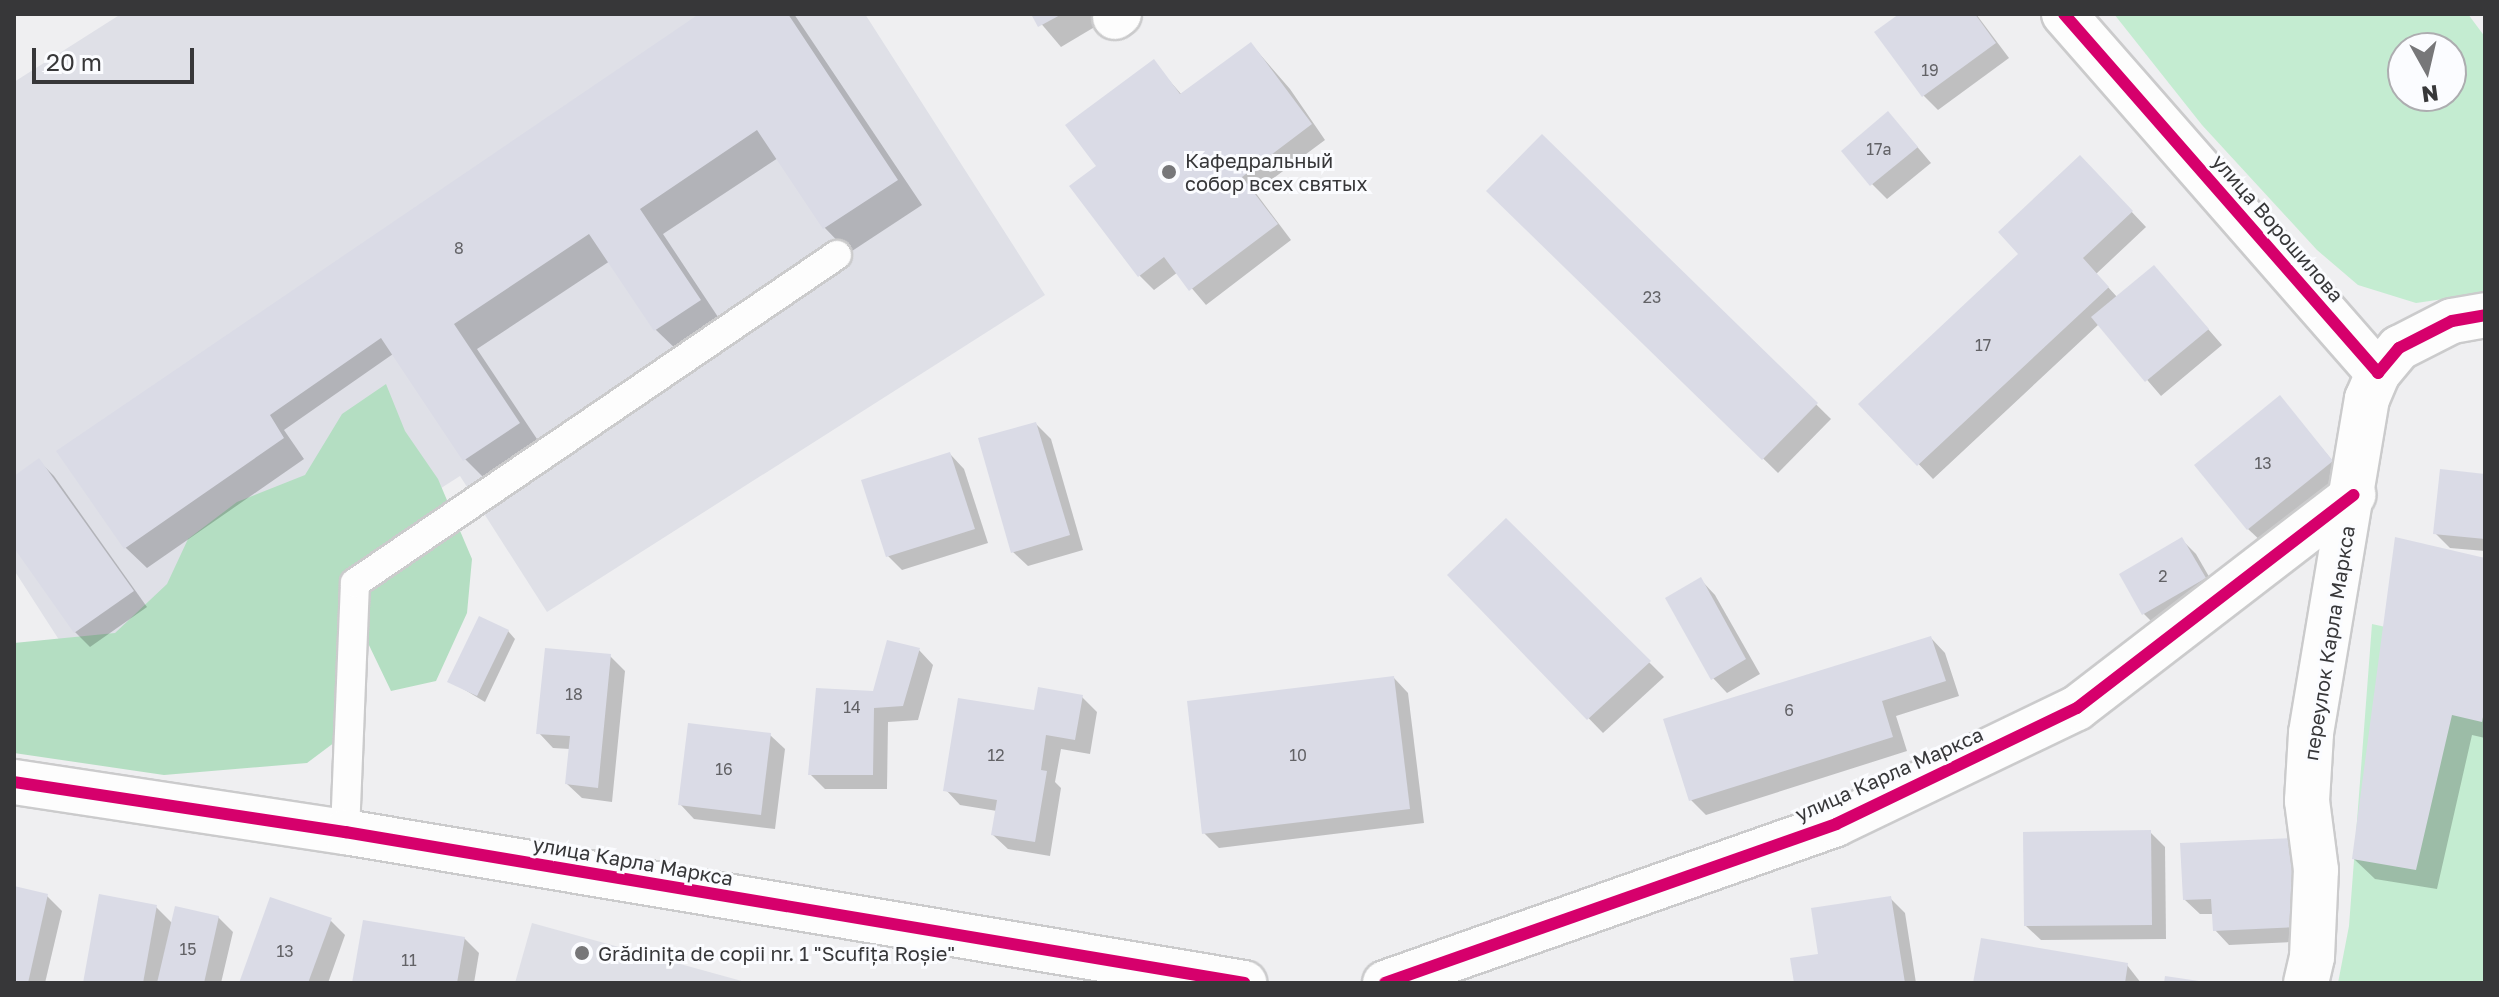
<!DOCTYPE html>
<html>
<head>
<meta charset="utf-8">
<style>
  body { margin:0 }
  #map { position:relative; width:2499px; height:997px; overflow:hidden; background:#efeff1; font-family:"Golos Text",sans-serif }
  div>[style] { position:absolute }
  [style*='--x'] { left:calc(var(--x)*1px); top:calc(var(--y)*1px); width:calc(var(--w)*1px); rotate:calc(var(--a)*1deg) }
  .built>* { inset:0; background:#dfe0e7 }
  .green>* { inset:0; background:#c4ecd1 }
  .forest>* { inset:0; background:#b4dec2 }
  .shadow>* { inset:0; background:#0003 }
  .building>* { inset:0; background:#dadbe6 }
  .roads { filter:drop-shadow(2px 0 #cbcbcc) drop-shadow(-2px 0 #cbcbcc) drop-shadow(0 2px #cbcbcc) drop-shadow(0 -2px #cbcbcc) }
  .lane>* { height:28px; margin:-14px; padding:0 14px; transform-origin:14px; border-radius:14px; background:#fdfdfd }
  .street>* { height:44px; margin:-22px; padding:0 22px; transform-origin:22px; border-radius:22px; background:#fdfdfd }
  .cycleway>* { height:12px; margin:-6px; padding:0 6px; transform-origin:6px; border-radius:6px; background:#d6006c }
  .dots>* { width:22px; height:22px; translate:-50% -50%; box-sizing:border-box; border:4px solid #fbfcff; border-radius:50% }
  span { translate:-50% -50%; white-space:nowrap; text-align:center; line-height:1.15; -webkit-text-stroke:6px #fbfcff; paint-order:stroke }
  .number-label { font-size:16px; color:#626266 }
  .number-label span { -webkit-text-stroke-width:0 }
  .poi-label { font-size:20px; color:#373739 }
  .left { translate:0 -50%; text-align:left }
  .street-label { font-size:20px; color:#373739 }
  .frame { position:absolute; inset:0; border:16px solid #373739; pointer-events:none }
  .north { position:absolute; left:2387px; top:32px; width:80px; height:80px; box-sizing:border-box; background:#fbfcff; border:2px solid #adadb0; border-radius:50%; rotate:172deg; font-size:22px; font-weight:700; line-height:32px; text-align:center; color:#373739 }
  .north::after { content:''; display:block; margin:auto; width:28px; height:36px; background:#777779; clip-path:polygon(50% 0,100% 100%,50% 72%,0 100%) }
  .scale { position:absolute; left:32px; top:48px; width:162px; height:36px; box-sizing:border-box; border:4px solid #373739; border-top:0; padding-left:10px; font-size:24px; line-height:28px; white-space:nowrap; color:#373739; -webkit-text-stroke:6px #fbfcff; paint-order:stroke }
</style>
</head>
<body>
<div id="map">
  <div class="built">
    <div style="clip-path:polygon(121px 14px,865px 14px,1045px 295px,547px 612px,460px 476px,101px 705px,14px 570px,14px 82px)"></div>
    <div style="clip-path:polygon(532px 923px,749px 983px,515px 983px)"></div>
  </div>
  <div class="green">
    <div style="clip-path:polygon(evenodd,2114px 14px,2468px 14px,2485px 37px,2485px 293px,2416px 303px,2358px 285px,2317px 250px,2202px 125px,2114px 14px,2403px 48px,2451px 48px,2451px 96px,2403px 96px,2403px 48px)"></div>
    <div style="clip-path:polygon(2372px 624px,2485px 649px,2485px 983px,2338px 983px,2349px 926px)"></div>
  </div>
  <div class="forest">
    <div style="clip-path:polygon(386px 384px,405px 431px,438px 479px,472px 559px,467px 613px,436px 681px,391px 691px,366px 639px,339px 739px,307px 763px,164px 775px,14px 753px,14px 643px,115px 633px,167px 584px,188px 539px,237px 502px,305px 475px,342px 414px)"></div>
  </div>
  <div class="shadow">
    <div style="clip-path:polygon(702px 14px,794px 14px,922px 205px,849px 253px,825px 228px,778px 158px,663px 234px,724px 326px,681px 354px,656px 330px,610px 261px,477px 349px,543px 448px,490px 484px,465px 459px,393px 354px,284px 430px,304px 459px,147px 568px,126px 548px,58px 451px)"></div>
    <div style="clip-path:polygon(1033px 14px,1105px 14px,1108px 19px,1061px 47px)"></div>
    <div style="clip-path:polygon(1902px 14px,1976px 14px,2009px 58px,1938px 110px,1923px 95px)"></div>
    <div style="clip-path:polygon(1251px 44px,1290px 89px,1325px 140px,1255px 192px,1291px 240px,1206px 305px,1178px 272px,1154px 290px,1139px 275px,1099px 167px,1153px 62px,1182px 95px)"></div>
    <div style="clip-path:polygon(1902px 129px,1931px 163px,1887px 199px,1872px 184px)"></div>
    <div style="clip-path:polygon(1542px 136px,1831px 419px,1778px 473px,1489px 190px)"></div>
    <div style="clip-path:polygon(2095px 173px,2146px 227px,2096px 274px,2118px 298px,2154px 267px,2222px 345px,2161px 396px,2099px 324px,1933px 479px,1861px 404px,2021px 254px)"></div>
    <div style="clip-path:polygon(2280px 398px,2346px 477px,2263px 543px,2248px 529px)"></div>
    <div style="clip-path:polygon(1036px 424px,1051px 439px,1083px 550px,1028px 566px,1013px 552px)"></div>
    <div style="clip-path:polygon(950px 454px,964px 469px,988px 543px,902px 570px,888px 556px)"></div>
    <div style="clip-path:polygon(39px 461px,54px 476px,147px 607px,90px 647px,75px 632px,14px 545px,14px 479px)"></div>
    <div style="clip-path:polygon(2485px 476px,2485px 551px,2450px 548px,2435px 533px)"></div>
    <div style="clip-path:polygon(1506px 520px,1664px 677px,1603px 733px,1450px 575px)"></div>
    <div style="clip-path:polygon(2182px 540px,2196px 554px,2219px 594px,2159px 629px,2144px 614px,2122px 575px)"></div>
    <div style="clip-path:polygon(2485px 560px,2485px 738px,2472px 735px,2437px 889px,2375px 879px,2354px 859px)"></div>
    <div style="clip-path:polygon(1701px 580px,1715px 595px,1760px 674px,1727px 693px,1713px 678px)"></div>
    <div style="clip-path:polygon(508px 631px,515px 639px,485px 702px,450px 681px)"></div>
    <div style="clip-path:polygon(1931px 638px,1945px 653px,1959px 696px,1896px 716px,1907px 751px,1706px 815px,1691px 800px)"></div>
    <div style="clip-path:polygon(919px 650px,933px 665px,918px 720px,888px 722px,887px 789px,825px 789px,810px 774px,874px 693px)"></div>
    <div style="clip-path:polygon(610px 656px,625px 671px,612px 802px,582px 798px,567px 784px,570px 749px,553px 748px,539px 733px)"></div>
    <div style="clip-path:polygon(1394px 678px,1408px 693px,1424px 823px,1219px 848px,1204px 833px)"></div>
    <div style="clip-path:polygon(1082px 697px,1097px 712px,1090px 754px,1061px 749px,1055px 782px,1061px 788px,1050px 856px,1008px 849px,993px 835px,997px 811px,960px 805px,946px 790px,1035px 713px)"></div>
    <div style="clip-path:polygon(770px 735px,785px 749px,775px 829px,694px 819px,680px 804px)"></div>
    <div style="clip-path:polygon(2150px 832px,2165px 847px,2166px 939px,2041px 940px,2026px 926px)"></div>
    <div style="clip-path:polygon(2183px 845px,2312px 941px,2229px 945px,2215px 930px,2214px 914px,2200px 914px,2185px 900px)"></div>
    <div style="clip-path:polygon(14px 888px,47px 896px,62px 911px,45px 983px,14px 983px)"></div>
    <div style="clip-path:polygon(1890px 898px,1905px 913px,1916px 983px,1796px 983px,1820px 955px)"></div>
    <div style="clip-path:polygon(156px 907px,173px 924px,218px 917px,233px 932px,221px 983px,85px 983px)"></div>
    <div style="clip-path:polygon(330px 920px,345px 935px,328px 983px,241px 983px)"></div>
    <div style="clip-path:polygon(464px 938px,479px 953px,474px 983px,354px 983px)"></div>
    <div style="clip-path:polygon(2127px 965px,2141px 983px,1975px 983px)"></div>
  </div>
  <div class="building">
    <div style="clip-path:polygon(699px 14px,788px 14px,898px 180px,823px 229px,757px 130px,640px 209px,701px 300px,654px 331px,589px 234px,454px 324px,520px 423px,463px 461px,381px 338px,270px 415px,284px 438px,124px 549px,56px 451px)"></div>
    <div style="clip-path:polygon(1031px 14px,1062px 14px,1038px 27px)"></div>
    <div style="clip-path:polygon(1899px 14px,1975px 14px,1996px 43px,1922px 97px,1874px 32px)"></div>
    <div style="clip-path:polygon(1251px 42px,1312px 124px,1242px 177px,1278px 224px,1189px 291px,1164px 257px,1138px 277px,1069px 186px,1096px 166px,1065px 125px,1154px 59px,1180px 94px)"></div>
    <div style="clip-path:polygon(1888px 111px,1918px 147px,1870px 186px,1841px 151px)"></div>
    <div style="clip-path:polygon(1542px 134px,1818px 403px,1762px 460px,1486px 191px)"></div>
    <div style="clip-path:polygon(2080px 155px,2133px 211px,2083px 258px,2109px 287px,1917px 466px,1858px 404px,2018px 254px,1998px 232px)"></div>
    <div style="clip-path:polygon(2154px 265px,2209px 329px,2145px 382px,2091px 317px)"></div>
    <div style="clip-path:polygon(2280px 395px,2333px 461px,2247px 530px,2194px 465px)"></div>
    <div style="clip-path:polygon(1036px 422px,1070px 535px,1011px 553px,978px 438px)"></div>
    <div style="clip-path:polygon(950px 452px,975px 529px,886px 557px,861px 480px)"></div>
    <div style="clip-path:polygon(39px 458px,134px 591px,74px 633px,14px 548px,14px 476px)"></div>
    <div style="clip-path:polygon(2440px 469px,2485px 474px,2485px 539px,2433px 534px)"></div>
    <div style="clip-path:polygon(1506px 518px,1651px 661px,1587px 720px,1447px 575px)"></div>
    <div style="clip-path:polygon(2182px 537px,2206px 578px,2142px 615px,2119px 574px)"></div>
    <div style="clip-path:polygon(2395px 537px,2485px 558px,2485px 707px,2482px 722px,2452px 715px,2416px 870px,2352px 859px)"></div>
    <div style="clip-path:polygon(1701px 577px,1746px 659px,1711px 680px,1665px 598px)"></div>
    <div style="clip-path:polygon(479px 616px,509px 630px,477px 696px,447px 682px)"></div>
    <div style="clip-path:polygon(1931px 636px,1946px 681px,1882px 701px,1893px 737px,1689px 801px,1663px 719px)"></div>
    <div style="clip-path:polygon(887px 640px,920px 648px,903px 706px,874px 708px,873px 775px,808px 775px,816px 688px,873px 691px)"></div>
    <div style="clip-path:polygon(545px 648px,611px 654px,598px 788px,565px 784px,570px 736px,536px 734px)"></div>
    <div style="clip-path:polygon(1394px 676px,1410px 809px,1202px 834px,1187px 701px)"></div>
    <div style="clip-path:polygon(1038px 687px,1083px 695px,1075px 740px,1046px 735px,1041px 770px,1047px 771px,1035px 842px,991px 835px,997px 800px,943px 791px,958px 698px,1034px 710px)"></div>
    <div style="clip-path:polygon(688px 723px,771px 733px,761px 815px,678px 805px)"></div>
    <div style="clip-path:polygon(2151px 830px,2152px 925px,2024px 926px,2023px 832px)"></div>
    <div style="clip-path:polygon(2294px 838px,2298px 927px,2213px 931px,2211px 899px,2183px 900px,2180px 843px)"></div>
    <div style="clip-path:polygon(14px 886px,48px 894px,28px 983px,14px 983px)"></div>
    <div style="clip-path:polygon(99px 894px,157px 905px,143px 983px,83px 983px)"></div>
    <div style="clip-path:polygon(1891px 896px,1905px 983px,1794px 983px,1790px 958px,1818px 954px,1811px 908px)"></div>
    <div style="clip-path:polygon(270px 897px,332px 918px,308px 983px,239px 983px)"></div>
    <div style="clip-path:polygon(175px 906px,219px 916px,204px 983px,157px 983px)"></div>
    <div style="clip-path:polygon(363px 920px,465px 937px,457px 983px,352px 983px)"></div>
    <div style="clip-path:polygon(1981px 938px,2128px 963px,2125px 983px,1973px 983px)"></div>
    <div style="clip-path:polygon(2165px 976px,2199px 981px,2199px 983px,2164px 983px)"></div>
  </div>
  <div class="roads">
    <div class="lane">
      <div style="--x:345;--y:832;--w:249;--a:-87.7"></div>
      <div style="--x:355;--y:583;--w:583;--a:-34.24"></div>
    </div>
    <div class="street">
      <div style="--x:2064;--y:14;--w:477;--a:48.8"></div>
      <div style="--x:2378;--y:373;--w:33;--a:-50"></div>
      <div style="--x:2399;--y:348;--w:59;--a:-27"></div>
      <div style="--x:2452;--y:321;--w:34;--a:-10"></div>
      <div style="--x:1115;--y:17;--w:5;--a:-37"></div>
      <div style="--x:14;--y:782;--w:335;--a:8.6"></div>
      <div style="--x:345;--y:832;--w:912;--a:9.53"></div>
      <div style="--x:1385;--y:983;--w:478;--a:-19.4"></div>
      <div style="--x:1836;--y:824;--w:267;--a:-25.7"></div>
      <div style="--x:2077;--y:708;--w:349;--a:-37.6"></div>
      <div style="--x:2306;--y:983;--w:27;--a:-77"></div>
      <div style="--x:2312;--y:957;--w:87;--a:-87.4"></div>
      <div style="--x:2316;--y:870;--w:70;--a:-97.4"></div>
      <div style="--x:2307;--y:801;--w:68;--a:-86.6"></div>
      <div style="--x:2311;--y:733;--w:339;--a:-80.5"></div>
      <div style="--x:2367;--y:399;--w:28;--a:-67"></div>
    </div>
  </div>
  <div class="cycleway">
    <div style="--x:2064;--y:14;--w:477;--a:48.8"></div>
    <div style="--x:2378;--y:373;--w:33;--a:-50"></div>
    <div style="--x:2399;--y:348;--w:59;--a:-27"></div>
    <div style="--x:2452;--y:321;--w:34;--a:-10"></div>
    <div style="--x:14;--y:782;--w:335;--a:8.6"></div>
    <div style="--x:345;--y:832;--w:912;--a:9.53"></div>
    <div style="--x:1385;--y:983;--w:478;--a:-19.4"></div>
    <div style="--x:1836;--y:824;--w:267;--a:-25.7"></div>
    <div style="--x:2077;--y:708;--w:349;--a:-37.6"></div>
  </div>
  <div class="dots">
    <div style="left:1169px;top:172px;background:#777779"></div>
    <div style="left:582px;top:953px;background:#777779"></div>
  </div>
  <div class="number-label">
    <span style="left:1930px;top:70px">19</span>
    <span style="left:1879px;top:149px">17а</span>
    <span style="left:459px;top:248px">8</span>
    <span style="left:1652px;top:297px">23</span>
    <span style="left:1983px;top:345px">17</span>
    <span style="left:2263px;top:463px">13</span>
    <span style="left:2163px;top:576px">2</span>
    <span style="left:574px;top:694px">18</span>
    <span style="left:852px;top:707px">14</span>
    <span style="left:1789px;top:710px">6</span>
    <span style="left:996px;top:755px">12</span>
    <span style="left:1298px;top:755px">10</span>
    <span style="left:724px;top:769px">16</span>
    <span style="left:188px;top:949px">15</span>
    <span style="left:285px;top:951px">13</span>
    <span style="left:409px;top:960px">11</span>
  </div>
  <div class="poi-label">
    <span class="left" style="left:1185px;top:172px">Кафедральный<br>собор всех святых</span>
    <span class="left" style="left:598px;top:953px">Grădinița de copii nr. 1 "Scufița Roșie"</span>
  </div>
  <div class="street-label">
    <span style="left:2278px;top:228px;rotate:49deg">улица Ворошилова</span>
    <span style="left:2329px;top:643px;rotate:-81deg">переулок Карла Маркса</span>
    <span style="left:1889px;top:774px;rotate:-24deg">улица Карла Маркса</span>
    <span style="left:633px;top:861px;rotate:10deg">улица Карла Маркса</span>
  </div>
  <div class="frame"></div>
  <div class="north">N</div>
  <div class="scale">20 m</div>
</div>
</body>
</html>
